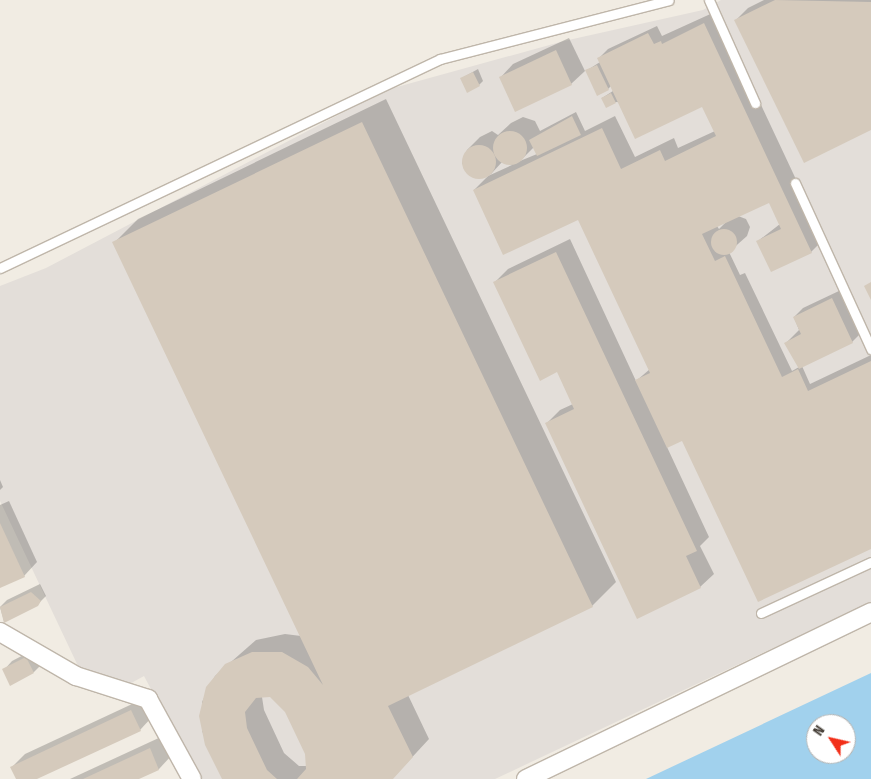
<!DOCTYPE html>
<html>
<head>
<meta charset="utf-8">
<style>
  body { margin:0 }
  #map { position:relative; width:871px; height:779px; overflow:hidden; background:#f1ece3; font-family:"Fira Sans Condensed",sans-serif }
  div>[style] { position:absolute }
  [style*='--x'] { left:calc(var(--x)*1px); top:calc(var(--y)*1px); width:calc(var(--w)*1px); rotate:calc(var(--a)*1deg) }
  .industrial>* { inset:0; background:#e3ded9 }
  .water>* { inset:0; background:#a1d1ed }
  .shadow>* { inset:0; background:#0003 }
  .building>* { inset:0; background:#d5cabc }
  .round { border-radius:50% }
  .roads { filter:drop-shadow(1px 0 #bfb6aa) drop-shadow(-1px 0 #bfb6aa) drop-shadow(0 1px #bfb6aa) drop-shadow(0 -1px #bfb6aa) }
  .lane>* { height:9px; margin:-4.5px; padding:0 4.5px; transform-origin:4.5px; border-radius:4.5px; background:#fff }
  .street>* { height:18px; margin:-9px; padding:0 9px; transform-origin:9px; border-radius:9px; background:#fff }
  span { translate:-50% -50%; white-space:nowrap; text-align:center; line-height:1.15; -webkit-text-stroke:4.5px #fff; paint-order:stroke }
  .north { position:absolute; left:806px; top:714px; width:50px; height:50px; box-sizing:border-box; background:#fff; border:1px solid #b4b1ae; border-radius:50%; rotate:305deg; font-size:14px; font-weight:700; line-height:20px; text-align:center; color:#433c34 }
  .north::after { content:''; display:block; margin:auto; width:18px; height:22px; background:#f22f19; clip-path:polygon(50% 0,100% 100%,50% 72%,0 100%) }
</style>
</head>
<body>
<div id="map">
  <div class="industrial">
    <div style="clip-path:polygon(721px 0,871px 0,871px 602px,495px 779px,199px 779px,144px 676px,124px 687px,78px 666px,0 501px,0 286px,46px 268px,386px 90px,564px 41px,703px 10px)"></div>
  </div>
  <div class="water">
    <div style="clip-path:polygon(evenodd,871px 673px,871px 779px,646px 779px,871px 673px,816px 724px,846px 724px,846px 754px,816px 754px,816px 724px)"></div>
  </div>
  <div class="shadow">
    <div style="clip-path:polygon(764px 0,871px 0,871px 129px,735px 21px,748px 8px)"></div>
    <div style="clip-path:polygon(evenodd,717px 11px,824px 239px,811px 252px,758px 241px,780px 224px,769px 201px,738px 216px,746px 219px,750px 227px,747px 236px,729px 252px,740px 275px,745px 273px,792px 371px,799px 367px,786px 343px,799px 330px,794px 317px,803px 308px,841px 290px,865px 329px,852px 342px,802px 366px,810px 384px,871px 355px,871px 547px,683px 439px,667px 447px,709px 537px,700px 546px,714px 574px,700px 587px,547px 423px,560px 410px,573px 404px,558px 371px,495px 282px,508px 269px,570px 239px,636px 381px,650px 369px,578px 218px,474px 190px,488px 176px,512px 165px,503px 161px,491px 174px,479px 178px,468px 174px,462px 163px,467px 150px,480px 137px,492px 131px,498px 135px,511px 123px,523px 117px,535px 121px,540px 131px,576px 112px,585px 131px,615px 116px,635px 157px,674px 138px,678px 148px,715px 131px,703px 105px,615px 102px,602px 98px,613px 91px,611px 86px,608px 89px,586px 71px,600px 62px,599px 58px,608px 49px,657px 26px,662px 36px,717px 11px,534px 147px,537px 154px,520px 161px,534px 147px,717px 11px,726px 222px,719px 229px,717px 226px,726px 222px)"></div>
    <div style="clip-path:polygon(569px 38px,585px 71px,571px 84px,500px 78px,513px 64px)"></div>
    <div style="clip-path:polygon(478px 69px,483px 81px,479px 85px,462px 78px)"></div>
    <div style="clip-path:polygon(evenodd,386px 99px,616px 582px,592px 606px,408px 695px,429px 739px,392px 779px,225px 779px,202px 731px,202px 702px,215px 676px,256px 640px,285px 634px,301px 636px,114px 243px,138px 219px,386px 99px,270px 696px,286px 711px,306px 754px,307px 766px,299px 766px,284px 753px,264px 710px,262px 697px,270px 696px)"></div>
    <div style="clip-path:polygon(0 480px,3px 487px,0 490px)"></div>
    <div style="clip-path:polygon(9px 501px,37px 562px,24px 576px,0 587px,0 505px)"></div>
    <div style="clip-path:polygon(40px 584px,46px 596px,37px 605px,4px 621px,0 607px,7px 600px)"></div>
    <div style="clip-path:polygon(35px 649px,42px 664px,34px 672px,4px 670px,12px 661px)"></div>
    <div style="clip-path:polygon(145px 698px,153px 716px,140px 730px,35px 779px,17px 779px,12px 767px,25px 754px)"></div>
    <div style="clip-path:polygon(163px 736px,172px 755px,159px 769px,136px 779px,70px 779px)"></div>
  </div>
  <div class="building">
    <div style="clip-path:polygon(775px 0,871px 2px,871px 130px,804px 163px,734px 20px)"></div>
    <div style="clip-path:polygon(704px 23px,812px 253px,771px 272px,756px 241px,781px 229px,769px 203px,702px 234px,715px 261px,725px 256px,782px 377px,798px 369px,808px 391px,871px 361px,871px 549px,758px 602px,682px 441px,667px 448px,635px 380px,650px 373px,578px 220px,503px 255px,473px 190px,602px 128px,621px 169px,660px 150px,665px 161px,716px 136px,702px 107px,635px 139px,597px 58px,648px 33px,654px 44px,661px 41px,662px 44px)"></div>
    <div style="clip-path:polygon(556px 50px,572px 85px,515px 112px,499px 77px)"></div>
    <div style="clip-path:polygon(597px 65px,609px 90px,597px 96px,585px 70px)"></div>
    <div style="clip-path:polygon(473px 72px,480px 86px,467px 93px,460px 78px)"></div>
    <div style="clip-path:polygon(611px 93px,616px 103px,606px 108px,601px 98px)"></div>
    <div style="clip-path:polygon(572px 116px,581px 135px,537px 156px,529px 140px)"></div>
    <div style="clip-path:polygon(362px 122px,593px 607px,388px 706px,413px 757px,393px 779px,297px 779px,306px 769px,305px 754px,285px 712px,270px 697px,256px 698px,245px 712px,247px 728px,267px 770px,277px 779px,222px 779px,205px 745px,199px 716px,206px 687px,225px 664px,252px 652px,282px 652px,308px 667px,323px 685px,112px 242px)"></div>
    <div class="round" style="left:493px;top:131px;width:34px;height:34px"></div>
    <div class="round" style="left:462px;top:145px;width:34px;height:34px"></div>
    <div class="round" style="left:711px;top:229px;width:26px;height:26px"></div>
    <div style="clip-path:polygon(556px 252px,697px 551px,686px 556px,701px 588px,637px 619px,545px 423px,574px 409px,557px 372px,540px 381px,493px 282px)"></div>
    <div style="clip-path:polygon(871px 282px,871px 300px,864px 286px)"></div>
    <div style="clip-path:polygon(832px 298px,853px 343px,799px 369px,784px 343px,801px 334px,793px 317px)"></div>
    <div style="clip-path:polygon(0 523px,25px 577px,0 588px)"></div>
    <div style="clip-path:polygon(31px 592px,41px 601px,38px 606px,4px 623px,0 607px)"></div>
    <div style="clip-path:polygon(26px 657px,34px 673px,10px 686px,2px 669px)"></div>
    <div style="clip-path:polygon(131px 710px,141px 731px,37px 779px,16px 779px,10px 767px)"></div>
    <div style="clip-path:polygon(150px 748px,159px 770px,139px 779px,83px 779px)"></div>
  </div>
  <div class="roads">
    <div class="lane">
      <div style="--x:709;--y:0;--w:113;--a:65.9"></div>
      <div style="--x:795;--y:183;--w:183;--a:65.4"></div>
      <div style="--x:0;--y:268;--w:487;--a:-25.4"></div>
      <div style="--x:440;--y:59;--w:236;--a:-14.4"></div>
      <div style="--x:761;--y:613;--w:121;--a:-24.9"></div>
    </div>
    <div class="street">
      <div style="--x:0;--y:632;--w:88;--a:30.1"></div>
      <div style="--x:76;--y:676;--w:76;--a:17.7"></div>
      <div style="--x:148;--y:699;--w:91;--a:61.2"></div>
      <div style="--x:526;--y:779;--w:383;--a:-25.8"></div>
    </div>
  </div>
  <div class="north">N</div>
</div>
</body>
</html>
